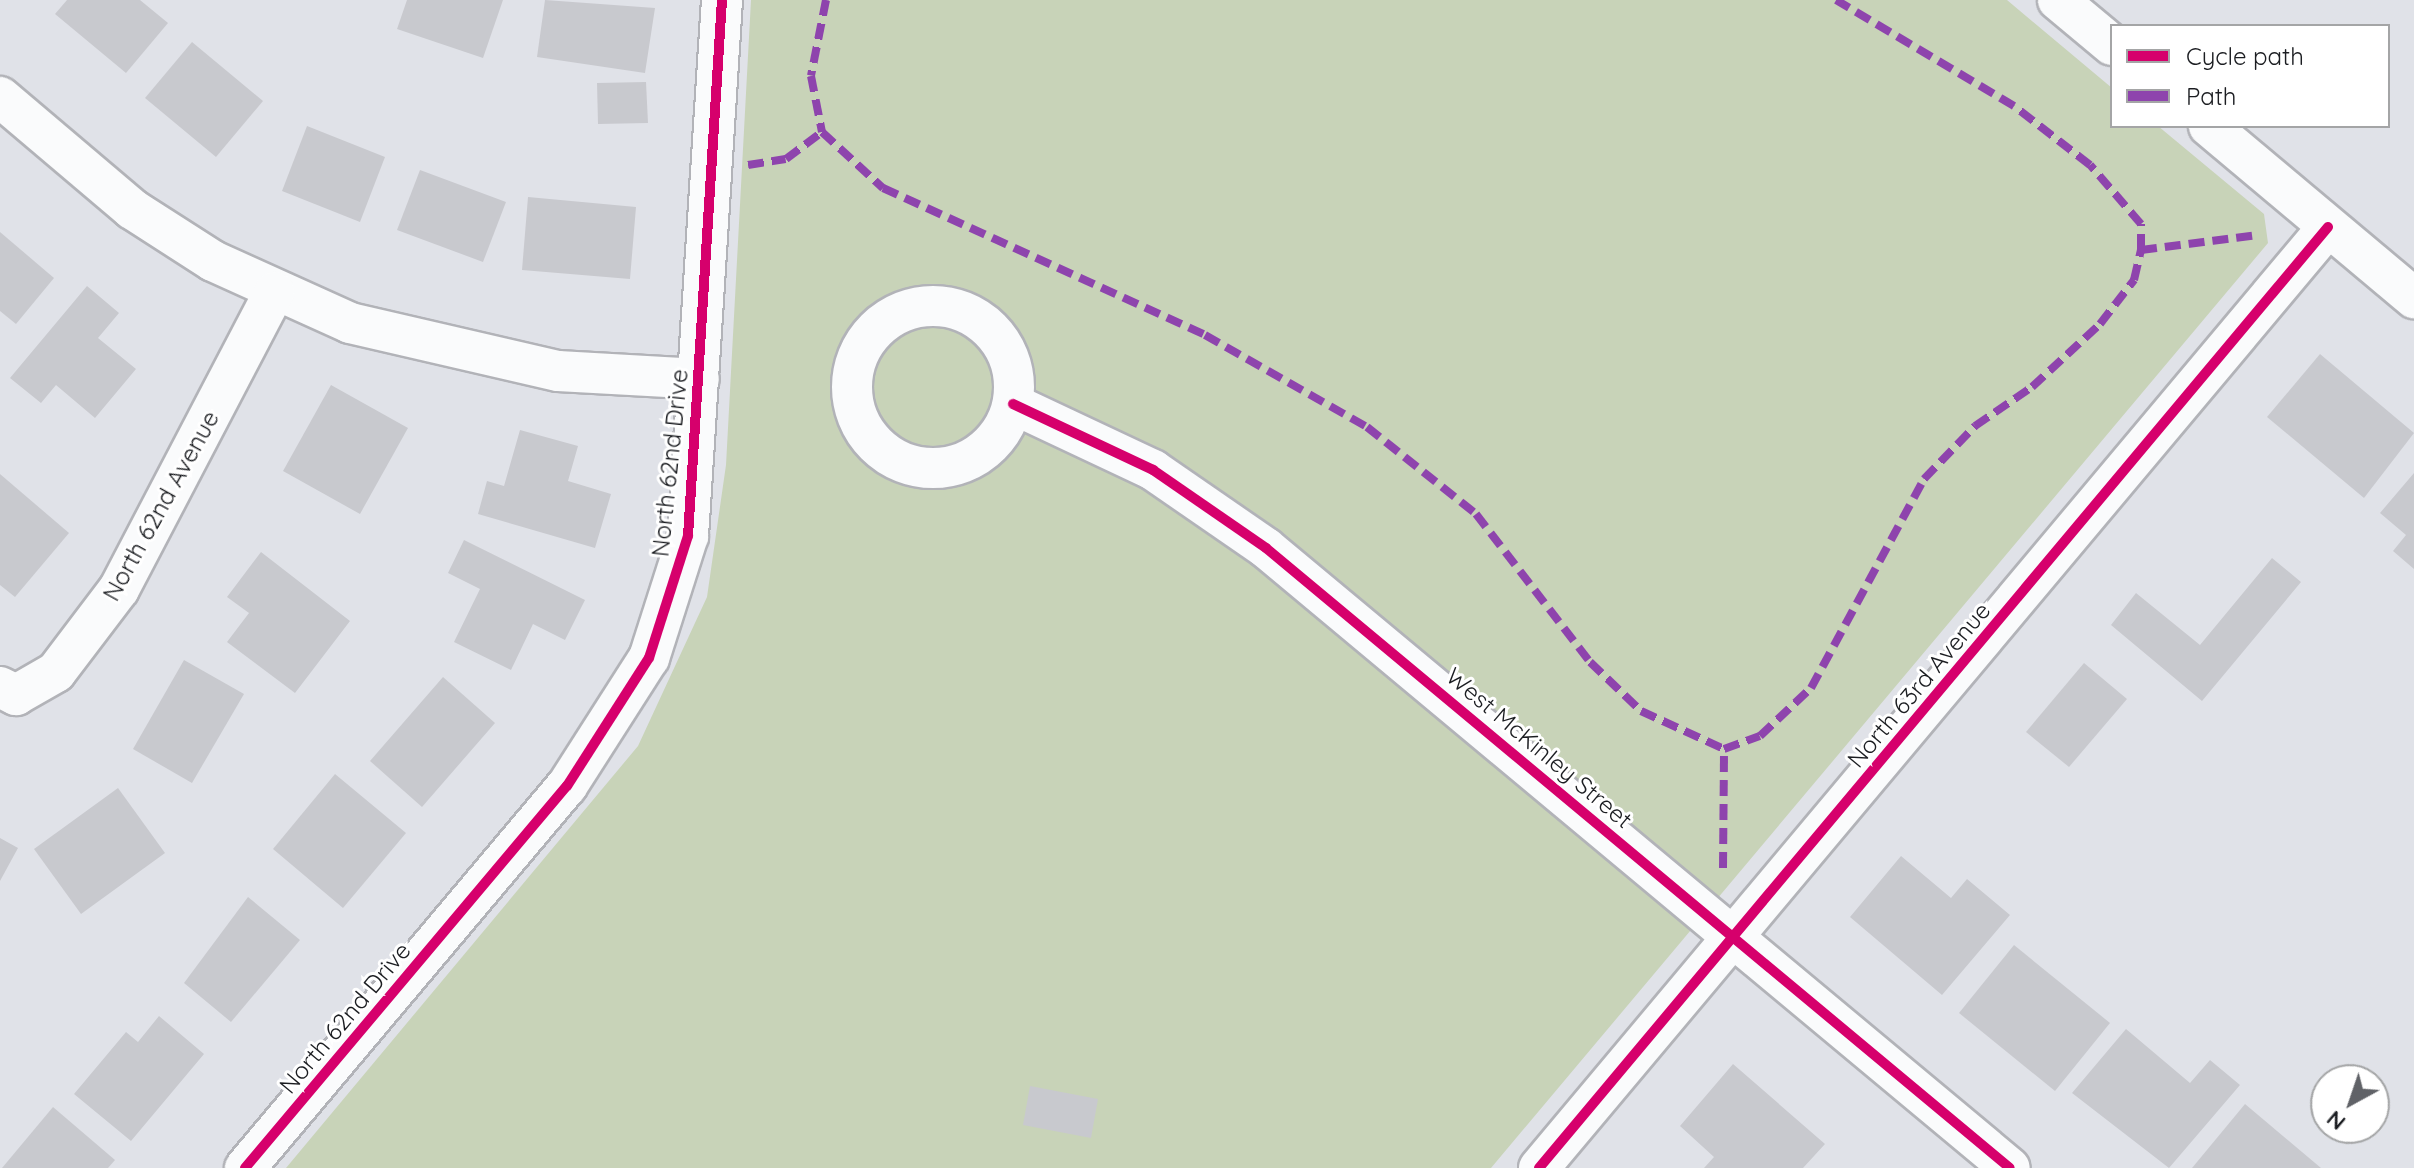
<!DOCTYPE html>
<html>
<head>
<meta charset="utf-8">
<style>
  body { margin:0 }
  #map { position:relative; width:2414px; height:1168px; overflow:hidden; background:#e0e2e8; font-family:Quicksand,sans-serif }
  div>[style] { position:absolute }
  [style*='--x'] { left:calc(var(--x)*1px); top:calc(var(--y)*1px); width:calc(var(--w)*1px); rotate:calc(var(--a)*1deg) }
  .green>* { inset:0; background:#c8d3b8 }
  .building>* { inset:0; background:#c8c9ce }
  .roads { filter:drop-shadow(2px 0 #b2b3b8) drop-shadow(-2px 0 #b2b3b8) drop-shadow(0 2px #b2b3b8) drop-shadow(0 -2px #b2b3b8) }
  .street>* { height:40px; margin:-20px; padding:0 20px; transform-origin:20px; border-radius:20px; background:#fafbfc }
  .street>.ring { margin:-20px; padding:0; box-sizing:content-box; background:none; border:40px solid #fafbfc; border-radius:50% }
  .quiet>* { height:8px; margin-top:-4px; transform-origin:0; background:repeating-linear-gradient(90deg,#8e44ad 0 16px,transparent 0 24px) }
  .cycleway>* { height:10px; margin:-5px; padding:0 5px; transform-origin:5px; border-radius:5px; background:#d6006c }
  span { translate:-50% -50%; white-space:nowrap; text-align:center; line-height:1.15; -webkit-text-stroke:6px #fff; paint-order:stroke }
  .street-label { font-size:24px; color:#1b1d21 }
  .legend { position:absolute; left:2110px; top:24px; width:280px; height:104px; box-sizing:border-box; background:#fff; border:2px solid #a4a5a6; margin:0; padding:10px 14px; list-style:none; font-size:24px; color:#1b1d21 }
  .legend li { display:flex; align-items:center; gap:16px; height:40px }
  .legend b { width:40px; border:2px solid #a4a5a6 }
  .north { position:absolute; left:2310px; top:1064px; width:80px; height:80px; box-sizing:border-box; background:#fff; border:2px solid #a4a5a6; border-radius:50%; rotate:220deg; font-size:22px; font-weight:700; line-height:32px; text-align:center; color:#1b1d21 }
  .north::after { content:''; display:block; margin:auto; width:28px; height:36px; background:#606267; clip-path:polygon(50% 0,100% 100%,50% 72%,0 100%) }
</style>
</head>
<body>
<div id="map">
  <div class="green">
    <div style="clip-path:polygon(751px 0,2007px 0,2112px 88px,2112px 126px,2158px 126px,2264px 214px,2268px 243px,1491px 1168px,286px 1168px,638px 746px,707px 597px,726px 465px)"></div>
  </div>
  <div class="building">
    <div style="clip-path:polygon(67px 0,140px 0,168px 23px,126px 73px,55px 14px)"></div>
    <div style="clip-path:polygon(407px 0,503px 0,483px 58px,397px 29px)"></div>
    <div style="clip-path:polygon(545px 0,655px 8px,645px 73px,537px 57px)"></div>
    <div style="clip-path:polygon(192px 42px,263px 101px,216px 157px,145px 98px)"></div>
    <div style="clip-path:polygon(646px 82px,648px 123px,598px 124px,597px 83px)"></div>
    <div style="clip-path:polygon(307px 126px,385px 157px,360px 222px,282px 191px)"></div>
    <div style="clip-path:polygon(420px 170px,506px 202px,483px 262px,397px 230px)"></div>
    <div style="clip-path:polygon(528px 197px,636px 207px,630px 279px,522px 270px)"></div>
    <div style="clip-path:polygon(0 232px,54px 278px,16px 324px,0 311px)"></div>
    <div style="clip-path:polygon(87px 286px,119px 313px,98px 338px,136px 369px,95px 418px,56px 385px,41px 403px,10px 378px)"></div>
    <div style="clip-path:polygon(2320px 354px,2414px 433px,2364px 498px,2267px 417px)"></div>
    <div style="clip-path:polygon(331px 385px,408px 428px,360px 514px,283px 471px)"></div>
    <div style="clip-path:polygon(520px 430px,578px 446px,568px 481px,611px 494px,595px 548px,478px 514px,487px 481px,504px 486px)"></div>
    <div style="clip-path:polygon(2414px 473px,2414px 569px,2393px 551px,2406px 535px,2380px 513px)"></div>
    <div style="clip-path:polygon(0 474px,69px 533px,15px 597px,0 585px)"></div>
    <div style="clip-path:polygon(464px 540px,585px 600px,565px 640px,533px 624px,511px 670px,454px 642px,480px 589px,448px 573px)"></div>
    <div style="clip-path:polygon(261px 552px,350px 621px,295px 693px,227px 642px,249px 613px,227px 597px)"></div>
    <div style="clip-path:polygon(2272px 558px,2301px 582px,2202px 701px,2111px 625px,2136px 593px,2200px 645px)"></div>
    <div style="clip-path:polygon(184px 660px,244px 694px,192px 783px,133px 749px)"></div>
    <div style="clip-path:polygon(2084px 663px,2127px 699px,2069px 767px,2026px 732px)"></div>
    <div style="clip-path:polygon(443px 677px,495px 723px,422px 807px,370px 761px)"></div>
    <div style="clip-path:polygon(335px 774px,406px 833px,343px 908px,273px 849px)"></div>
    <div style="clip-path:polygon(118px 788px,165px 853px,81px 914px,34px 849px)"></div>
    <div style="clip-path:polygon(0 838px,18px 848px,0 881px)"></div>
    <div style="clip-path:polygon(1901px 856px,1951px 898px,1967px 879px,2010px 915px,1942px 995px,1850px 917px)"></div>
    <div style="clip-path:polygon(248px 897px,300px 940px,231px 1022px,184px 983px)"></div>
    <div style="clip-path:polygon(2014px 945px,2110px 1023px,2055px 1091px,1959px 1013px)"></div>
    <div style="clip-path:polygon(159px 1016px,204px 1054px,131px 1141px,74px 1094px,126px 1032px,138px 1042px)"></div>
    <div style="clip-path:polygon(2126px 1029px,2190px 1083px,2210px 1060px,2240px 1085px,2169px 1168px,2072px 1093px)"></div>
    <div style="clip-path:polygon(1733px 1064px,1825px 1144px,1803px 1168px,1704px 1168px,1714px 1157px,1680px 1126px)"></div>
    <div style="clip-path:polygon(1030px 1086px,1098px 1099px,1091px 1138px,1023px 1125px)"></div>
    <div style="clip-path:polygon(2245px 1104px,2321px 1168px,2192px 1168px)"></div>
    <div style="clip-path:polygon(53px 1107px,115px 1160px,108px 1168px,2px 1168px)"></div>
  </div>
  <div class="roads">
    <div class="street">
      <div style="--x:2058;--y:0;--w:70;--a:39.8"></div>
      <div style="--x:0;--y:97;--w:173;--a:40.3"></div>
      <div style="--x:132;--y:209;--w:96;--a:32.7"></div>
      <div style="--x:213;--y:261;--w:150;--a:24.3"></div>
      <div style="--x:350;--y:323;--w:213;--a:13"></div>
      <div style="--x:558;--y:371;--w:141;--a:3.2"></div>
      <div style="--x:2209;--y:126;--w:268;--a:40"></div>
      <div class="ring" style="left:852px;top:306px;width:122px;height:122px"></div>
      <div style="--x:1013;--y:404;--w:155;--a:25.2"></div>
      <div style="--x:1153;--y:470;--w:137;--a:34.6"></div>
      <div style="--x:1266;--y:548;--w:968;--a:39.81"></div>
      <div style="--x:0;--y:687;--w:18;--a:27"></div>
      <div style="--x:16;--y:695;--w:46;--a:-29.9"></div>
      <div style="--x:56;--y:672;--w:104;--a:-52.8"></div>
      <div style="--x:119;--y:589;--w:335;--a:-62.4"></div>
      <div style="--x:245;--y:1168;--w:500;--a:-49.9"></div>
      <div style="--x:567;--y:786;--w:152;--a:-57.4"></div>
      <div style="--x:649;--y:658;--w:128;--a:-72.3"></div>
      <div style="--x:688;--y:536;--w:537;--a:-86.37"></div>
      <div style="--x:1539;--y:1168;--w:1228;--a:-50.02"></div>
    </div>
  </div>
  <div class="quiet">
    <div style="--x:826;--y:0;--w:77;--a:101.2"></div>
    <div style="--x:811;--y:76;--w:57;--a:78.9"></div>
    <div style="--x:822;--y:132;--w:83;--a:42.6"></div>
    <div style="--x:883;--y:188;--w:354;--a:24.5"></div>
    <div style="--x:1205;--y:335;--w:186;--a:29.6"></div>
    <div style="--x:1367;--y:427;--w:139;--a:38.6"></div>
    <div style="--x:1476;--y:514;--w:187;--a:52.4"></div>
    <div style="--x:1590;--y:662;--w:71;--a:43.9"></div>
    <div style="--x:1641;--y:711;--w:91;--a:24.6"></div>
    <div style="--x:1724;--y:749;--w:38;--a:-20"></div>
    <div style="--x:1760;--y:736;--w:70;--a:-43.3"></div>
    <div style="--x:1811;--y:688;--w:238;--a:-61.6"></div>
    <div style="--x:1924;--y:479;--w:74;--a:-46.1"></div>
    <div style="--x:1975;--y:426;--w:69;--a:-34.4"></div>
    <div style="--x:2032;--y:387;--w:93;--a:-42.8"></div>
    <div style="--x:2100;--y:324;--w:56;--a:-52.3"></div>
    <div style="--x:2134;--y:280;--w:31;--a:-77"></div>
    <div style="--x:2141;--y:250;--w:26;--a:-90"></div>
    <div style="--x:2141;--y:224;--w:78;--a:-130.8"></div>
    <div style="--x:2090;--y:165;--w:96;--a:-142.2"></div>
    <div style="--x:2014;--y:106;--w:207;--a:-149.2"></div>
    <div style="--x:748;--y:165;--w:38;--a:-9"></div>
    <div style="--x:786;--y:159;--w:45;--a:-36.9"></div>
    <div style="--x:2141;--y:250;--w:118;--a:-7.3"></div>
    <div style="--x:1723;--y:868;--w:119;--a:-89.5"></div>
  </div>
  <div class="cycleway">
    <div style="--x:1013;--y:404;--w:155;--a:25.2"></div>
    <div style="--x:1153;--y:470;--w:137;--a:34.6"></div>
    <div style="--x:1266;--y:548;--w:968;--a:39.81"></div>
    <div style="--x:245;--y:1168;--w:500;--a:-49.9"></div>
    <div style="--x:567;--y:786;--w:152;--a:-57.4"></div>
    <div style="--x:649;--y:658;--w:128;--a:-72.3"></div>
    <div style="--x:688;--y:536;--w:537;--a:-86.37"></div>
    <div style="--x:1539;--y:1168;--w:1228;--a:-50.02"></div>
  </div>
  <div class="street-label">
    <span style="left:670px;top:463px;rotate:-84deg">North 62nd Drive</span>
    <span style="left:161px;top:506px;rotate:-61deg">North 62nd Avenue</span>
    <span style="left:1919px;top:685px;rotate:-50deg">North 63rd Avenue</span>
    <span style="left:1539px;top:748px;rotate:40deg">West McKinley Street</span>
    <span style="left:345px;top:1018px;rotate:-50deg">North 62nd Drive</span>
  </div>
  <ul class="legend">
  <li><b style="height:10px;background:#d6006c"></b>Cycle path</li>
  <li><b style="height:10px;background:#8e44ad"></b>Path</li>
  </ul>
  <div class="north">N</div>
</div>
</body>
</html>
